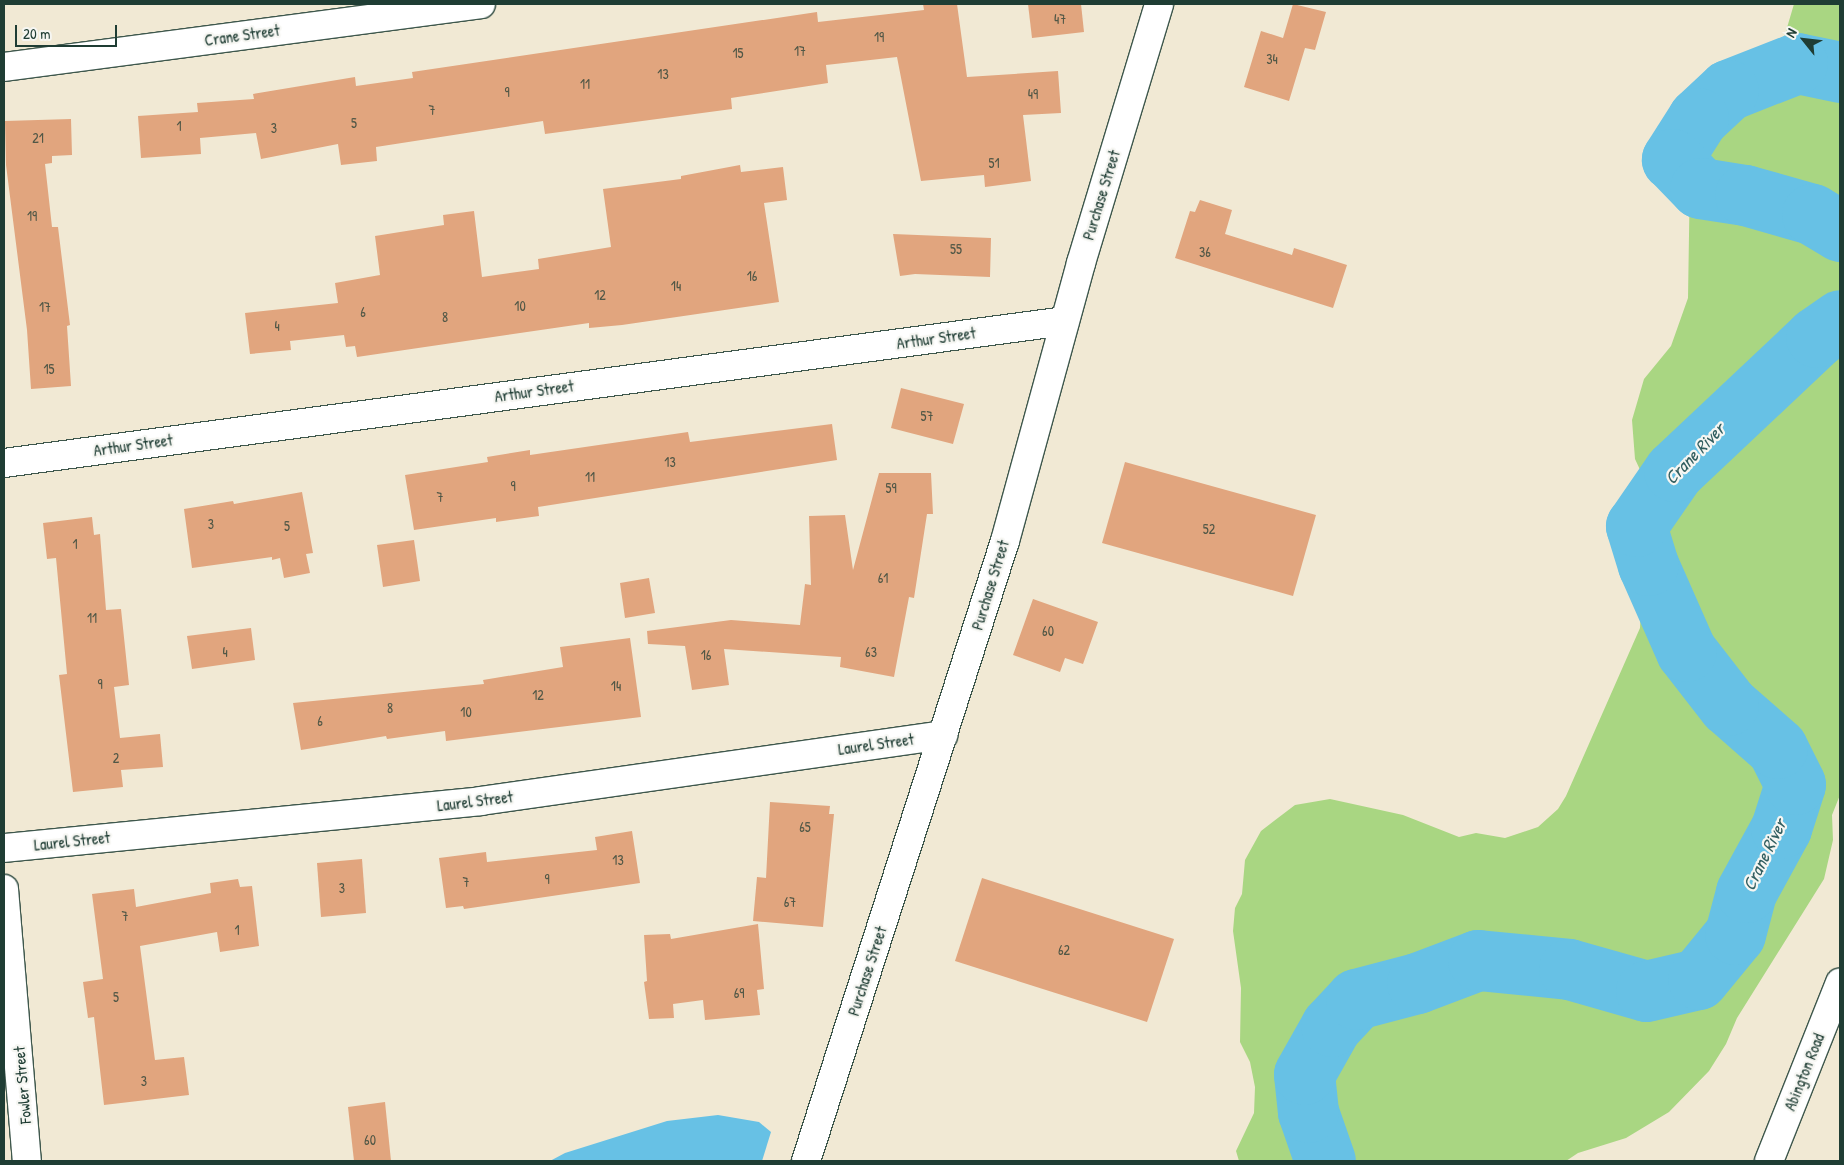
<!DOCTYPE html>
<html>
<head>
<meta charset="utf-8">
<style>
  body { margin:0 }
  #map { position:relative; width:1844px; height:1165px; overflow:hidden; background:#f1e9d4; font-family:"Patrick Hand",sans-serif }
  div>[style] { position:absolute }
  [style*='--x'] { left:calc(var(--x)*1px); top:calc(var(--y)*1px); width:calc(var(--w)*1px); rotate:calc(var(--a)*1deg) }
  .green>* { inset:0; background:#a9d682 }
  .water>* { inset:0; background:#67c1e5 }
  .river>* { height:61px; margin:-30.5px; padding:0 30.5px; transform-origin:30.5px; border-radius:30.5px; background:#67c1e5 }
  .building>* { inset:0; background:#e1a57e }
  .roads { filter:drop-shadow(1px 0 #3e574c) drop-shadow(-1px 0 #3e574c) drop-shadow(0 1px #3e574c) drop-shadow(0 -1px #3e574c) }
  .minor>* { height:28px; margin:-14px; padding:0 14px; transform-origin:14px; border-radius:14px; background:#fff }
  span { translate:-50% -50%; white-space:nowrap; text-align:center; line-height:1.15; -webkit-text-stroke:4.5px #f6f6f2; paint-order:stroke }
  .number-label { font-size:14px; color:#505746 }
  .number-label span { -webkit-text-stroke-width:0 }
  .street-label { font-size:16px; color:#1f3d34 }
  .water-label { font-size:18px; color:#315e60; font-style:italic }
  .frame { position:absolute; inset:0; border:5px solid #1f3d34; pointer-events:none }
  .north { position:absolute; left:1779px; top:15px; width:50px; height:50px; -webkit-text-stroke:4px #f6f6f2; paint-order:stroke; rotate:299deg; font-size:14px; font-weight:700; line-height:20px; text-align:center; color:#1f3d34 }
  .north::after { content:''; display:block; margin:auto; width:18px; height:22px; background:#1f3d34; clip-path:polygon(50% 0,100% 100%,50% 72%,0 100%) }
  .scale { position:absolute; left:15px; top:25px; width:102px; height:22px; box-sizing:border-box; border:2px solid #1f3d34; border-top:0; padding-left:6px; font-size:15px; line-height:18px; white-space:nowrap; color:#1f3d34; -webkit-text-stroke:4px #f6f6f2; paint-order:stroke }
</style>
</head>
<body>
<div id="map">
  <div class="green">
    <div style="clip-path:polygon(1794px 4px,1840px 4px,1840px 795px,1832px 815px,1833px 840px,1824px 879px,1737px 1018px,1726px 1044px,1709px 1071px,1669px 1112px,1626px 1138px,1578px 1153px,1566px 1161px,1239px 1161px,1236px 1151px,1254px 1113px,1255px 1087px,1250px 1062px,1240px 1042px,1241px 988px,1233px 931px,1235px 908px,1242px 894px,1245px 860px,1261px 831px,1295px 805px,1330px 799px,1403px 815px,1459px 837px,1476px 833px,1505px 838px,1538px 827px,1558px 809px,1566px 796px,1640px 628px,1642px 590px,1628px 531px,1649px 489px,1635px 459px,1632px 420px,1644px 379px,1671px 346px,1688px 298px,1690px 172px,1702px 139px,1745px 105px,1765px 78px,1781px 48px)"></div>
  </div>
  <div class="water">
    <div style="clip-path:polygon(718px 1115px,759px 1122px,771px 1132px,762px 1161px,550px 1161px,565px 1153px,667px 1121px)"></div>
  </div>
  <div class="river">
    <div style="--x:1840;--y:72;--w:44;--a:-168.2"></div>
    <div style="--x:1797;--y:63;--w:74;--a:158.6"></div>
    <div style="--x:1728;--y:90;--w:41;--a:137"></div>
    <div style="--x:1698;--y:118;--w:49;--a:122.4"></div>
    <div style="--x:1672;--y:159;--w:40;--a:46"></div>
    <div style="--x:1700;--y:188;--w:46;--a:8.8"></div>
    <div style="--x:1745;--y:195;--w:70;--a:15.8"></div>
    <div style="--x:1812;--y:214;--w:33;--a:31"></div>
    <div style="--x:1325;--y:1161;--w:52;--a:-109.1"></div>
    <div style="--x:1308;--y:1112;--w:38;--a:-96"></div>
    <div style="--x:1304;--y:1074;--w:55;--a:-60.6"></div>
    <div style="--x:1331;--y:1026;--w:37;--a:-47"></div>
    <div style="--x:1356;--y:999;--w:63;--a:-14.7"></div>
    <div style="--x:1417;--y:983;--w:65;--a:-20.7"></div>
    <div style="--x:1478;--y:960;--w:91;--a:5.6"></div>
    <div style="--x:1569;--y:969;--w:80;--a:15.9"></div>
    <div style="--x:1646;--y:991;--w:53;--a:-13"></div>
    <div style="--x:1698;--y:979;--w:58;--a:-50.6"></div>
    <div style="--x:1735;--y:934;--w:43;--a:-75.3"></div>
    <div style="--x:1746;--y:892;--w:73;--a:-61.3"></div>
    <div style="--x:1781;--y:828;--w:46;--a:-72.3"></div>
    <div style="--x:1795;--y:784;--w:40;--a:-116.6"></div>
    <div style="--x:1777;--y:748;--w:65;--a:-138.7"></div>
    <div style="--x:1728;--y:705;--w:68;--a:-127.9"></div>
    <div style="--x:1686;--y:651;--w:94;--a:-113.8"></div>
    <div style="--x:1648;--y:565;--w:41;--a:-107.1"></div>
    <div style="--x:1636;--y:526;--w:67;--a:-55.4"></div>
    <div style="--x:1674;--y:471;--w:195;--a:-43.3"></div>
    <div style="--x:1816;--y:337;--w:29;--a:-35"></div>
  </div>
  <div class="building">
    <div style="clip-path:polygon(923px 4px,957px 4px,967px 77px,1058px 71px,1061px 113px,1023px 115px,1031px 181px,985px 187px,984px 175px,921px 181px,897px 57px,826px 65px,828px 83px,731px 98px,732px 109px,545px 134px,543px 121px,376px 147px,377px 161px,341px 165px,338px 144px,261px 159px,256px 133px,200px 138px,201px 154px,141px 158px,138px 116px,198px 112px,197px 103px,254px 99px,253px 94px,355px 77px,356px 86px,413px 78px,412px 72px,817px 12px,818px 22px,924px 10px)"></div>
    <div style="clip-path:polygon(1028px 4px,1081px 4px,1084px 32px,1032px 38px)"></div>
    <div style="clip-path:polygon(1293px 4px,1326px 12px,1315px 50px,1305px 48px,1289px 101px,1244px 87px,1261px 31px,1283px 38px)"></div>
    <div style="clip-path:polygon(71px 119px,72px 155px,52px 156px,52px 163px,45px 164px,52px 227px,58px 227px,70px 325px,67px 326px,71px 386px,31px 389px,27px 330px,6px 165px,5px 121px)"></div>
    <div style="clip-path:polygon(740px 165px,741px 172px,783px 167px,787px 200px,764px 203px,779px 302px,622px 325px,589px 328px,589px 323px,357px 357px,355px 346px,346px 347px,344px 335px,290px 341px,291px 350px,250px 354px,245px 313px,338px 303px,335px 283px,380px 275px,375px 236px,444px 225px,443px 215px,474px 211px,482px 277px,539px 269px,538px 259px,611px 247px,603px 189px,681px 179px,681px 176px)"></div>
    <div style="clip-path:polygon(1200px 200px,1232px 210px,1225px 234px,1292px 255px,1294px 248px,1347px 265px,1333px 308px,1175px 258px,1190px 211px,1195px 212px)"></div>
    <div style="clip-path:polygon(893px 234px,991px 238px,990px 277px,915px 274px,900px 276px)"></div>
    <div style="clip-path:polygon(901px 388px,964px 404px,953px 444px,891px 428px)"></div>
    <div style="clip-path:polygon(832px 424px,837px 460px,538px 507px,539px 516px,496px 522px,496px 518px,414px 530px,405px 475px,488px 462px,487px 457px,530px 450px,530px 455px,688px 432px,690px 442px)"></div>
    <div style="clip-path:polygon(1125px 462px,1316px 515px,1293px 596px,1102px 543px)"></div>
    <div style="clip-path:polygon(879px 473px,931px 473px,933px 514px,927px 514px,914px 598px,909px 597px,894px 677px,840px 667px,841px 657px,724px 649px,729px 685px,692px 690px,685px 646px,648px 644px,647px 631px,731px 620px,800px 625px,805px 584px,811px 585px,809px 516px,845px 515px,853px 570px)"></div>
    <div style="clip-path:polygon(302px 492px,313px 553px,306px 554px,310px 573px,284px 578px,280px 558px,272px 560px,272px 557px,192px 568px,184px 509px,233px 501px,234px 504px)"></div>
    <div style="clip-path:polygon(92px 517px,94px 535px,100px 534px,106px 610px,121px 609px,129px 685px,114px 687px,120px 738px,160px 734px,163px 767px,121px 770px,123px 787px,73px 792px,59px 675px,67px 674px,56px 558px,47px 559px,43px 523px)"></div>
    <div style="clip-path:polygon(414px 540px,420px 581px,383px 587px,377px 545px)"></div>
    <div style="clip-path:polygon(649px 578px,655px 613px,625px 618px,620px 583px)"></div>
    <div style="clip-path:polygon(1033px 599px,1098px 622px,1083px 664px,1065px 658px,1060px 672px,1013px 655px)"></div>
    <div style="clip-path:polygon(251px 628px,255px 660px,192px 669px,187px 636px)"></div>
    <div style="clip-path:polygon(630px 638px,641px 717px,446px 741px,445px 731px,387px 739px,386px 736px,301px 750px,293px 703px,484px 684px,483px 680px,563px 667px,560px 647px)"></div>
    <div style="clip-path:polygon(770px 802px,830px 806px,829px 814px,834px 814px,823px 927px,753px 921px,757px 877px,766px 878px)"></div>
    <div style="clip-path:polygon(632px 831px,640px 883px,464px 909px,463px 906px,446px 908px,439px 858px,486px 852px,487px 862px,597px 850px,595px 837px)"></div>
    <div style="clip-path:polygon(362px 859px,366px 913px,321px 917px,317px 863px)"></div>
    <div style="clip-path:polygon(982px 878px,1174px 939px,1147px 1022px,955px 961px)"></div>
    <div style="clip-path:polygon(238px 879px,240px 887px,252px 886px,259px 946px,220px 952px,217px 932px,140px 946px,155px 1060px,184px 1057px,189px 1095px,104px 1105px,94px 1017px,88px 1018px,83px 982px,103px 979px,92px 894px,134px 889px,136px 907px,211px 893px,210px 883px)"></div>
    <div style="clip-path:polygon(758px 924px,764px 989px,757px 990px,760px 1015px,705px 1020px,703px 1000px,673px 1004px,674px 1018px,649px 1019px,644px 982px,647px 981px,644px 935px,670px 934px,671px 939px)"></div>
    <div style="clip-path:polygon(385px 1102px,391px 1161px,354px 1161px,348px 1107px)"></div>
  </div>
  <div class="roads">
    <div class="minor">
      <div style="--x:4;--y:67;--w:481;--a:-7.5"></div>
      <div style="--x:4;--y:463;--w:1070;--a:-7.62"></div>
      <div style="--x:4;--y:848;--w:479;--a:-5.6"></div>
      <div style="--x:481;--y:801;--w:467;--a:-8.1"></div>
      <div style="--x:4;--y:889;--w:273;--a:85.2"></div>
      <div style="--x:806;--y:1161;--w:651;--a:-72.21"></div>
      <div style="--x:1005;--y:541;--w:288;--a:-74.7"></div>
      <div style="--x:1081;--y:263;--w:270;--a:-73.2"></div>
      <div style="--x:1769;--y:1161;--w:192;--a:-68.3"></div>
    </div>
  </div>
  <div class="number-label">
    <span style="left:1060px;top:19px">47</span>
    <span style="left:879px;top:37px">19</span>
    <span style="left:800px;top:51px">17</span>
    <span style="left:738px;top:53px">15</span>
    <span style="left:1272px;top:59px">34</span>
    <span style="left:663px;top:74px">13</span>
    <span style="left:585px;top:84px">11</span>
    <span style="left:507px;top:92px">9</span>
    <span style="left:1033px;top:94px">49</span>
    <span style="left:432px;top:110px">7</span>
    <span style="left:354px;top:123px">5</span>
    <span style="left:179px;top:126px">1</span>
    <span style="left:274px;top:128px">3</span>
    <span style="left:38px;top:138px">21</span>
    <span style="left:994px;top:163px">51</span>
    <span style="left:32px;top:216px">19</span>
    <span style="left:956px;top:249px">55</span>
    <span style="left:1205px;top:252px">36</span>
    <span style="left:752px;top:276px">16</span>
    <span style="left:676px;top:286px">14</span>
    <span style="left:600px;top:295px">12</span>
    <span style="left:520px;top:306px">10</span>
    <span style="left:45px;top:307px">17</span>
    <span style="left:363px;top:312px">6</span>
    <span style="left:445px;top:317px">8</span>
    <span style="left:277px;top:326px">4</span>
    <span style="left:49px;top:369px">15</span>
    <span style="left:927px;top:416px">57</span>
    <span style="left:670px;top:462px">13</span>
    <span style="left:590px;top:477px">11</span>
    <span style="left:513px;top:486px">9</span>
    <span style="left:891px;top:488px">59</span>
    <span style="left:440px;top:497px">7</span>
    <span style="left:211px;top:524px">3</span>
    <span style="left:287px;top:526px">5</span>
    <span style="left:1209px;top:529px">52</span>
    <span style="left:75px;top:544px">1</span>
    <span style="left:883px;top:578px">61</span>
    <span style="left:92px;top:618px">11</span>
    <span style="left:1048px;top:631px">60</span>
    <span style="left:225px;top:652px">4</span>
    <span style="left:871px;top:652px">63</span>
    <span style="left:706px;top:655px">16</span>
    <span style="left:100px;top:684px">9</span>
    <span style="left:616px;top:686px">14</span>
    <span style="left:538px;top:695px">12</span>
    <span style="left:390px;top:708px">8</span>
    <span style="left:466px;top:712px">10</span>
    <span style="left:320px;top:721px">6</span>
    <span style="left:116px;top:758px">2</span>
    <span style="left:805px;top:827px">65</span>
    <span style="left:618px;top:860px">13</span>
    <span style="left:547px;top:879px">9</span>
    <span style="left:466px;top:882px">7</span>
    <span style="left:342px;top:888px">3</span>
    <span style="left:790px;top:902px">67</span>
    <span style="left:125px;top:916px">7</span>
    <span style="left:237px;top:930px">1</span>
    <span style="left:1064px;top:950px">62</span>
    <span style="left:739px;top:993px">69</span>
    <span style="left:116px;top:997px">5</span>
    <span style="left:144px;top:1081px">3</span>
    <span style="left:370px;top:1140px">60</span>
  </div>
  <div class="street-label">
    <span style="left:242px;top:35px;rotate:-8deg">Crane Street</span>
    <span style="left:1101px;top:195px;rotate:-73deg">Purchase Street</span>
    <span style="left:936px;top:338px;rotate:-8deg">Arthur Street</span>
    <span style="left:534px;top:391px;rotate:-8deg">Arthur Street</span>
    <span style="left:133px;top:445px;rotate:-8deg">Arthur Street</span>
    <span style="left:990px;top:585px;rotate:-73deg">Purchase Street</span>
    <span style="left:876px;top:744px;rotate:-8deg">Laurel Street</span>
    <span style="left:475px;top:801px;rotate:-7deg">Laurel Street</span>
    <span style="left:72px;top:841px;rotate:-6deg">Laurel Street</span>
    <span style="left:867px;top:971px;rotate:-72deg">Purchase Street</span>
    <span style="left:1804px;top:1072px;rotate:-68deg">Abington Road</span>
    <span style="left:22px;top:1085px;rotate:-95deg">Fowler Street</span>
  </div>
  <div class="water-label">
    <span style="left:1695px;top:454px;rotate:-46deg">Crane River</span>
    <span style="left:1765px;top:855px;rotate:-64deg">Crane River</span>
  </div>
  <div class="frame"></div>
  <div class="north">N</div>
  <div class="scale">20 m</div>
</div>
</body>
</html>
